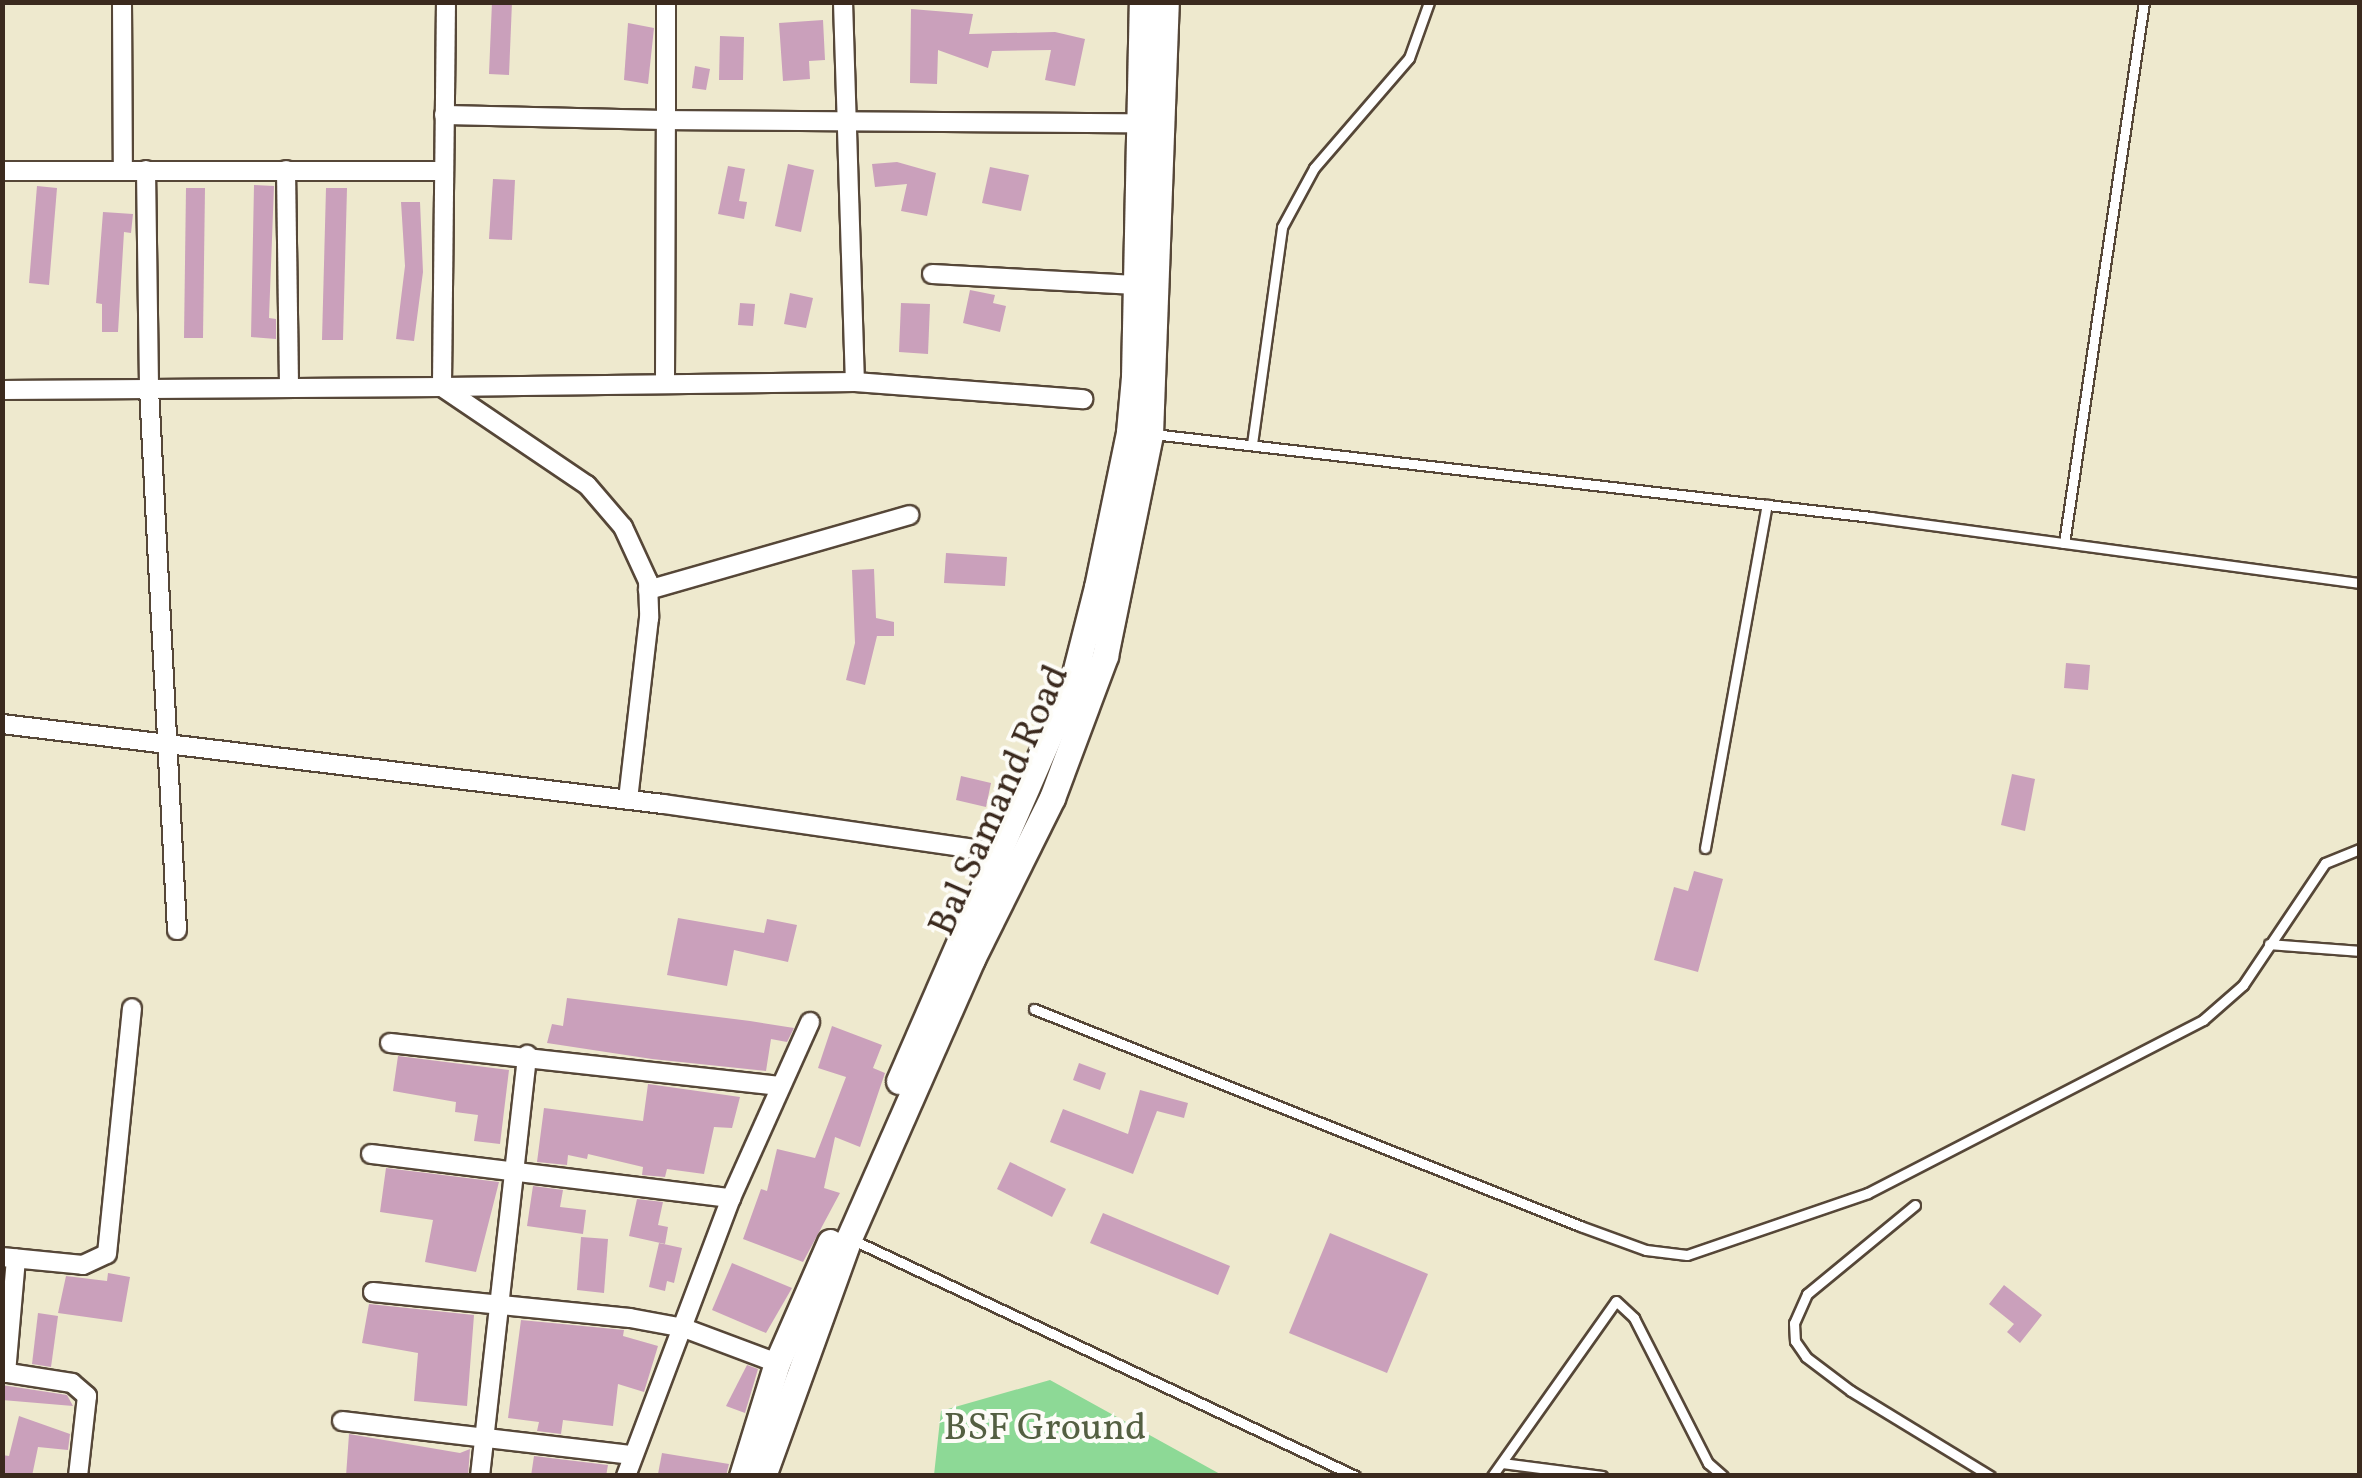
<!DOCTYPE html>
<html>
<head>
<meta charset="utf-8">
<style>
  body { margin:0 }
  #map { position:relative; width:2362px; height:1478px; overflow:hidden; background:#eee9ce; font-family:Vollkorn,serif }
  div>[style] { position:absolute }
  [style*='--x'] { left:calc(var(--x)*1px); top:calc(var(--y)*1px); width:calc(var(--w)*1px); rotate:calc(var(--a)*1deg) }
  .green>* { inset:0; background:#8dd996 }
  .building>* { inset:0; background:#caa0bb }
  .roads { filter:drop-shadow(2px 0 #564738) drop-shadow(-2px 0 #564738) drop-shadow(0 2px #564738) drop-shadow(0 -2px #564738) }
  .lane>* { height:9px; margin:-4.5px; padding:0 4.5px; transform-origin:4.5px; border-radius:4.5px; background:#fff }
  .street>* { height:18px; margin:-9px; padding:0 9px; transform-origin:9px; border-radius:9px; background:#fff }
  .secondary>* { height:25px; margin:-12.5px; padding:0 12.5px; transform-origin:12.5px; border-radius:12.5px; background:#fff }
  span { translate:-50% -50%; white-space:nowrap; text-align:center; line-height:1.15; -webkit-text-stroke:8px #fdfcf7; paint-order:stroke }
  .street-label { font-size:38px; color:#3b2a1e }
  .park-label { font-size:38px; color:#545f42 }
  .frame { position:absolute; inset:0; border:5px solid #3b2a1e; pointer-events:none }
</style>
</head>
<body>
<div id="map">
  <div class="green">
    <div style="clip-path:polygon(1050px 1380px,1220px 1474px,1222px 1475px,934px 1475px,941px 1411px)"></div>
  </div>
  <div class="building">
    <div style="clip-path:polygon(492px 2px,512px 2px,509px 75px,489px 74px)"></div>
    <div style="clip-path:polygon(911px 9px,973px 14px,969px 34px,1055px 32px,1085px 39px,1075px 86px,1045px 80px,1051px 50px,992px 51px,988px 68px,938px 50px,937px 84px,910px 83px)"></div>
    <div style="clip-path:polygon(823px 20px,825px 60px,809px 61px,810px 79px,783px 81px,779px 23px)"></div>
    <div style="clip-path:polygon(628px 23px,654px 28px,648px 84px,624px 80px)"></div>
    <div style="clip-path:polygon(720px 36px,744px 37px,743px 80px,719px 80px)"></div>
    <div style="clip-path:polygon(695px 66px,710px 69px,706px 90px,692px 88px)"></div>
    <div style="clip-path:polygon(897px 162px,936px 173px,927px 216px,901px 211px,907px 184px,875px 187px,872px 164px)"></div>
    <div style="clip-path:polygon(788px 164px,814px 170px,801px 232px,775px 226px)"></div>
    <div style="clip-path:polygon(728px 166px,745px 169px,739px 201px,747px 202px,744px 219px,718px 214px)"></div>
    <div style="clip-path:polygon(990px 167px,1029px 175px,1021px 211px,982px 203px)"></div>
    <div style="clip-path:polygon(493px 179px,515px 180px,512px 240px,489px 239px)"></div>
    <div style="clip-path:polygon(254px 185px,274px 186px,269px 318px,276px 319px,276px 339px,251px 337px)"></div>
    <div style="clip-path:polygon(37px 186px,57px 188px,49px 285px,29px 283px)"></div>
    <div style="clip-path:polygon(186px 188px,205px 188px,203px 338px,184px 338px)"></div>
    <div style="clip-path:polygon(326px 188px,347px 188px,343px 340px,322px 340px)"></div>
    <div style="clip-path:polygon(401px 202px,420px 202px,423px 272px,414px 341px,396px 339px,405px 266px)"></div>
    <div style="clip-path:polygon(103px 212px,133px 214px,131px 233px,124px 232px,118px 332px,102px 332px,102px 304px,96px 303px)"></div>
    <div style="clip-path:polygon(970px 290px,995px 295px,993px 303px,1006px 306px,1000px 332px,963px 323px)"></div>
    <div style="clip-path:polygon(790px 293px,813px 298px,806px 328px,784px 324px)"></div>
    <div style="clip-path:polygon(740px 303px,755px 304px,753px 326px,738px 325px)"></div>
    <div style="clip-path:polygon(901px 303px,930px 304px,928px 354px,899px 352px)"></div>
    <div style="clip-path:polygon(946px 553px,1007px 557px,1005px 586px,944px 583px)"></div>
    <div style="clip-path:polygon(874px 569px,876px 618px,894px 622px,894px 636px,877px 636px,865px 685px,846px 680px,855px 643px,852px 570px)"></div>
    <div style="clip-path:polygon(2066px 663px,2090px 665px,2088px 690px,2064px 688px)"></div>
    <div style="clip-path:polygon(2012px 774px,2035px 779px,2025px 831px,2001px 825px)"></div>
    <div style="clip-path:polygon(961px 776px,991px 783px,986px 807px,956px 800px)"></div>
    <div style="clip-path:polygon(1694px 871px,1723px 879px,1698px 972px,1654px 960px,1674px 887px,1688px 891px)"></div>
    <div style="clip-path:polygon(678px 918px,764px 933px,767px 919px,797px 925px,788px 962px,734px 950px,727px 986px,667px 975px)"></div>
    <div style="clip-path:polygon(567px 998px,750px 1021px,794px 1028px,787px 1042px,771px 1039px,766px 1071px,652px 1059px,547px 1043px,552px 1024px,563px 1026px)"></div>
    <div style="clip-path:polygon(832px 1026px,882px 1045px,873px 1068px,885px 1073px,860px 1147px,835px 1137px,824px 1188px,840px 1193px,803px 1262px,743px 1239px,761px 1189px,767px 1191px,777px 1149px,815px 1158px,846px 1077px,818px 1068px)"></div>
    <div style="clip-path:polygon(398px 1056px,509px 1070px,500px 1144px,474px 1141px,478px 1115px,455px 1112px,456px 1102px,393px 1091px)"></div>
    <div style="clip-path:polygon(1079px 1063px,1106px 1073px,1100px 1090px,1073px 1080px)"></div>
    <div style="clip-path:polygon(648px 1084px,740px 1097px,732px 1128px,714px 1127px,704px 1174px,667px 1169px,665px 1177px,642px 1175px,643px 1167px,588px 1154px,587px 1159px,568px 1155px,567px 1165px,537px 1162px,544px 1108px,643px 1121px)"></div>
    <div style="clip-path:polygon(1140px 1090px,1188px 1103px,1184px 1118px,1157px 1111px,1133px 1174px,1050px 1142px,1063px 1109px,1128px 1134px)"></div>
    <div style="clip-path:polygon(1010px 1162px,1066px 1189px,1052px 1217px,997px 1189px)"></div>
    <div style="clip-path:polygon(386px 1168px,499px 1182px,476px 1272px,425px 1262px,433px 1220px,380px 1212px)"></div>
    <div style="clip-path:polygon(533px 1186px,563px 1190px,560px 1207px,586px 1210px,583px 1234px,527px 1226px)"></div>
    <div style="clip-path:polygon(637px 1199px,663px 1202px,658px 1225px,668px 1227px,665px 1244px,629px 1236px)"></div>
    <div style="clip-path:polygon(1103px 1213px,1230px 1266px,1218px 1295px,1090px 1243px)"></div>
    <div style="clip-path:polygon(1330px 1233px,1428px 1274px,1387px 1373px,1289px 1333px)"></div>
    <div style="clip-path:polygon(581px 1237px,608px 1239px,604px 1293px,577px 1290px)"></div>
    <div style="clip-path:polygon(659px 1243px,682px 1248px,674px 1283px,667px 1281px,665px 1291px,649px 1287px)"></div>
    <div style="clip-path:polygon(732px 1263px,792px 1288px,766px 1333px,712px 1310px)"></div>
    <div style="clip-path:polygon(108px 1273px,130px 1277px,122px 1322px,58px 1313px,66px 1276px,107px 1281px)"></div>
    <div style="clip-path:polygon(2004px 1285px,2042px 1315px,2020px 1343px,2007px 1332px,2014px 1324px,1989px 1304px)"></div>
    <div style="clip-path:polygon(369px 1304px,474px 1315px,467px 1406px,414px 1401px,418px 1353px,362px 1343px)"></div>
    <div style="clip-path:polygon(38px 1313px,58px 1316px,51px 1367px,32px 1364px)"></div>
    <div style="clip-path:polygon(521px 1320px,624px 1330px,623px 1336px,658px 1346px,644px 1392px,618px 1384px,613px 1426px,563px 1420px,561px 1434px,537px 1431px,539px 1422px,508px 1418px)"></div>
    <div style="clip-path:polygon(747px 1365px,758px 1369px,745px 1413px,726px 1406px)"></div>
    <div style="clip-path:polygon(2px 1385px,67px 1395px,73px 1406px,2px 1400px)"></div>
    <div style="clip-path:polygon(19px 1416px,70px 1434px,68px 1450px,38px 1447px,32px 1476px,2px 1476px,2px 1455px,9px 1456px)"></div>
    <div style="clip-path:polygon(349px 1434px,460px 1453px,470px 1449px,468px 1476px,346px 1476px)"></div>
    <div style="clip-path:polygon(662px 1453px,729px 1464px,726px 1476px,658px 1474px)"></div>
    <div style="clip-path:polygon(534px 1456px,608px 1465px,606px 1476px,531px 1476px)"></div>
  </div>
  <div class="roads">
    <div class="lane">
      <div style="--x:1153;--y:434;--w:723;--a:6.59"></div>
      <div style="--x:1871;--y:517;--w:493;--a:7.7"></div>
      <div style="--x:1252;--y:444;--w:219;--a:-82.1"></div>
      <div style="--x:1282;--y:227;--w:67;--a:-61.5"></div>
      <div style="--x:1314;--y:168;--w:145;--a:-49.2"></div>
      <div style="--x:1409;--y:58;--w:59;--a:-70.3"></div>
      <div style="--x:2064;--y:543;--w:547;--a:-81.59"></div>
      <div style="--x:1705;--y:848;--w:349;--a:-79.8"></div>
      <div style="--x:2269;--y:944;--w:91;--a:4.4"></div>
      <div style="--x:1034;--y:1009;--w:588;--a:21.67"></div>
      <div style="--x:1580;--y:1226;--w:70;--a:20"></div>
      <div style="--x:1646;--y:1250;--w:41;--a:7"></div>
      <div style="--x:1687;--y:1255;--w:191;--a:-18.9"></div>
      <div style="--x:1868;--y:1193;--w:377;--a:-27.3"></div>
      <div style="--x:2203;--y:1020;--w:53;--a:-41.2"></div>
      <div style="--x:2243;--y:985;--w:147;--a:-56.1"></div>
      <div style="--x:2325;--y:863;--w:38;--a:-22"></div>
      <div style="--x:1915;--y:1205;--w:140;--a:140.5"></div>
      <div style="--x:1807;--y:1294;--w:32;--a:114"></div>
      <div style="--x:1794;--y:1323;--w:18;--a:87"></div>
      <div style="--x:1795;--y:1341;--w:19;--a:55"></div>
      <div style="--x:1806;--y:1357;--w:56;--a:37.1"></div>
      <div style="--x:1851;--y:1391;--w:163;--a:31.4"></div>
      <div style="--x:851;--y:1239;--w:557;--a:25.18"></div>
      <div style="--x:1502;--y:1463;--w:101;--a:7.4"></div>
      <div style="--x:1492;--y:1476;--w:214;--a:-54.7"></div>
      <div style="--x:1616;--y:1301;--w:25;--a:43"></div>
      <div style="--x:1634;--y:1318;--w:163;--a:63"></div>
      <div style="--x:1708;--y:1463;--w:20;--a:41"></div>
    </div>
    <div class="street">
      <div style="--x:122;--y:2;--w:167;--a:89.7"></div>
      <div style="--x:446;--y:2;--w:385;--a:90.6"></div>
      <div style="--x:442;--y:387;--w:413;--a:-0.7"></div>
      <div style="--x:855;--y:382;--w:229;--a:4.3"></div>
      <div style="--x:843;--y:2;--w:380;--a:88.2"></div>
      <div style="--x:444;--y:115;--w:222;--a:1.3"></div>
      <div style="--x:666;--y:120;--w:118;--a:-90"></div>
      <div style="--x:146;--y:170;--w:219;--a:89.2"></div>
      <div style="--x:149;--y:389;--w:293;--a:-0.4"></div>
      <div style="--x:442;--y:387;--w:175;--a:34.1"></div>
      <div style="--x:587;--y:485;--w:55;--a:49.4"></div>
      <div style="--x:623;--y:527;--w:60;--a:65.2"></div>
      <div style="--x:648;--y:581;--w:37;--a:88"></div>
      <div style="--x:649;--y:618;--w:183;--a:96.6"></div>
      <div style="--x:286;--y:170;--w:217;--a:89.2"></div>
      <div style="--x:2;--y:171;--w:442;--a:0"></div>
      <div style="--x:932;--y:274;--w:204;--a:3.1"></div>
      <div style="--x:665;--y:381;--w:261;--a:-89.8"></div>
      <div style="--x:666;--y:120;--w:483;--a:0.4"></div>
      <div style="--x:2;--y:390;--w:147;--a:-0.4"></div>
      <div style="--x:149;--y:389;--w:542;--a:87.04"></div>
      <div style="--x:648;--y:590;--w:272;--a:-16"></div>
      <div style="--x:2;--y:724;--w:666;--a:6.9"></div>
      <div style="--x:663;--y:804;--w:344;--a:8.2"></div>
      <div style="--x:390;--y:1043;--w:390;--a:6.3"></div>
      <div style="--x:371;--y:1154;--w:363;--a:7"></div>
      <div style="--x:2;--y:1257;--w:81;--a:5.6"></div>
      <div style="--x:83;--y:1265;--w:26;--a:-25"></div>
      <div style="--x:107;--y:1254;--w:247;--a:-84.2"></div>
      <div style="--x:373;--y:1292;--w:258;--a:5.8"></div>
      <div style="--x:630;--y:1318;--w:55;--a:10.5"></div>
      <div style="--x:684;--y:1328;--w:99;--a:20.6"></div>
      <div style="--x:2;--y:1372;--w:71;--a:8.9"></div>
      <div style="--x:72;--y:1383;--w:20;--a:41"></div>
      <div style="--x:87;--y:1396;--w:81;--a:96.4"></div>
      <div style="--x:6;--y:1373;--w:115;--a:-85"></div>
      <div style="--x:342;--y:1421;--w:292;--a:6.7"></div>
      <div style="--x:480;--y:1476;--w:424;--a:-83.6"></div>
      <div style="--x:626;--y:1476;--w:297;--a:-69.3"></div>
      <div style="--x:731;--y:1198;--w:193;--a:-65.8"></div>
    </div>
    <div class="secondary">
      <div style="--x:899;--y:1081;--w:436;--a:-66.5"></div>
      <div style="--x:1073;--y:681;--w:97;--a:-75.7"></div>
      <div style="--x:1097;--y:587;--w:158;--a:-78.3"></div>
      <div style="--x:1129;--y:432;--w:55;--a:-84.8"></div>
      <div style="--x:1134;--y:377;--w:375;--a:-88.8"></div>
      <div style="--x:742;--y:1476;--w:118;--a:-72.8"></div>
      <div style="--x:777;--y:1363;--w:132;--a:-66.3"></div>
      <div style="--x:763;--y:1476;--w:253;--a:-70.1"></div>
      <div style="--x:849;--y:1238;--w:305;--a:-66.2"></div>
      <div style="--x:972;--y:959;--w:180;--a:-63.6"></div>
      <div style="--x:1052;--y:798;--w:152;--a:-69.5"></div>
      <div style="--x:1105;--y:656;--w:227;--a:-78.5"></div>
      <div style="--x:1150;--y:434;--w:432;--a:-87.9"></div>
    </div>
  </div>
  <div class="street-label">
    <span style="left:1001px;top:801px;rotate:-66deg">Bal Samand Road</span>
  </div>
  <div class="park-label">
    <span style="left:1045px;top:1430px">BSF Ground</span>
  </div>
  <div class="frame"></div>
</div>
</body>
</html>
